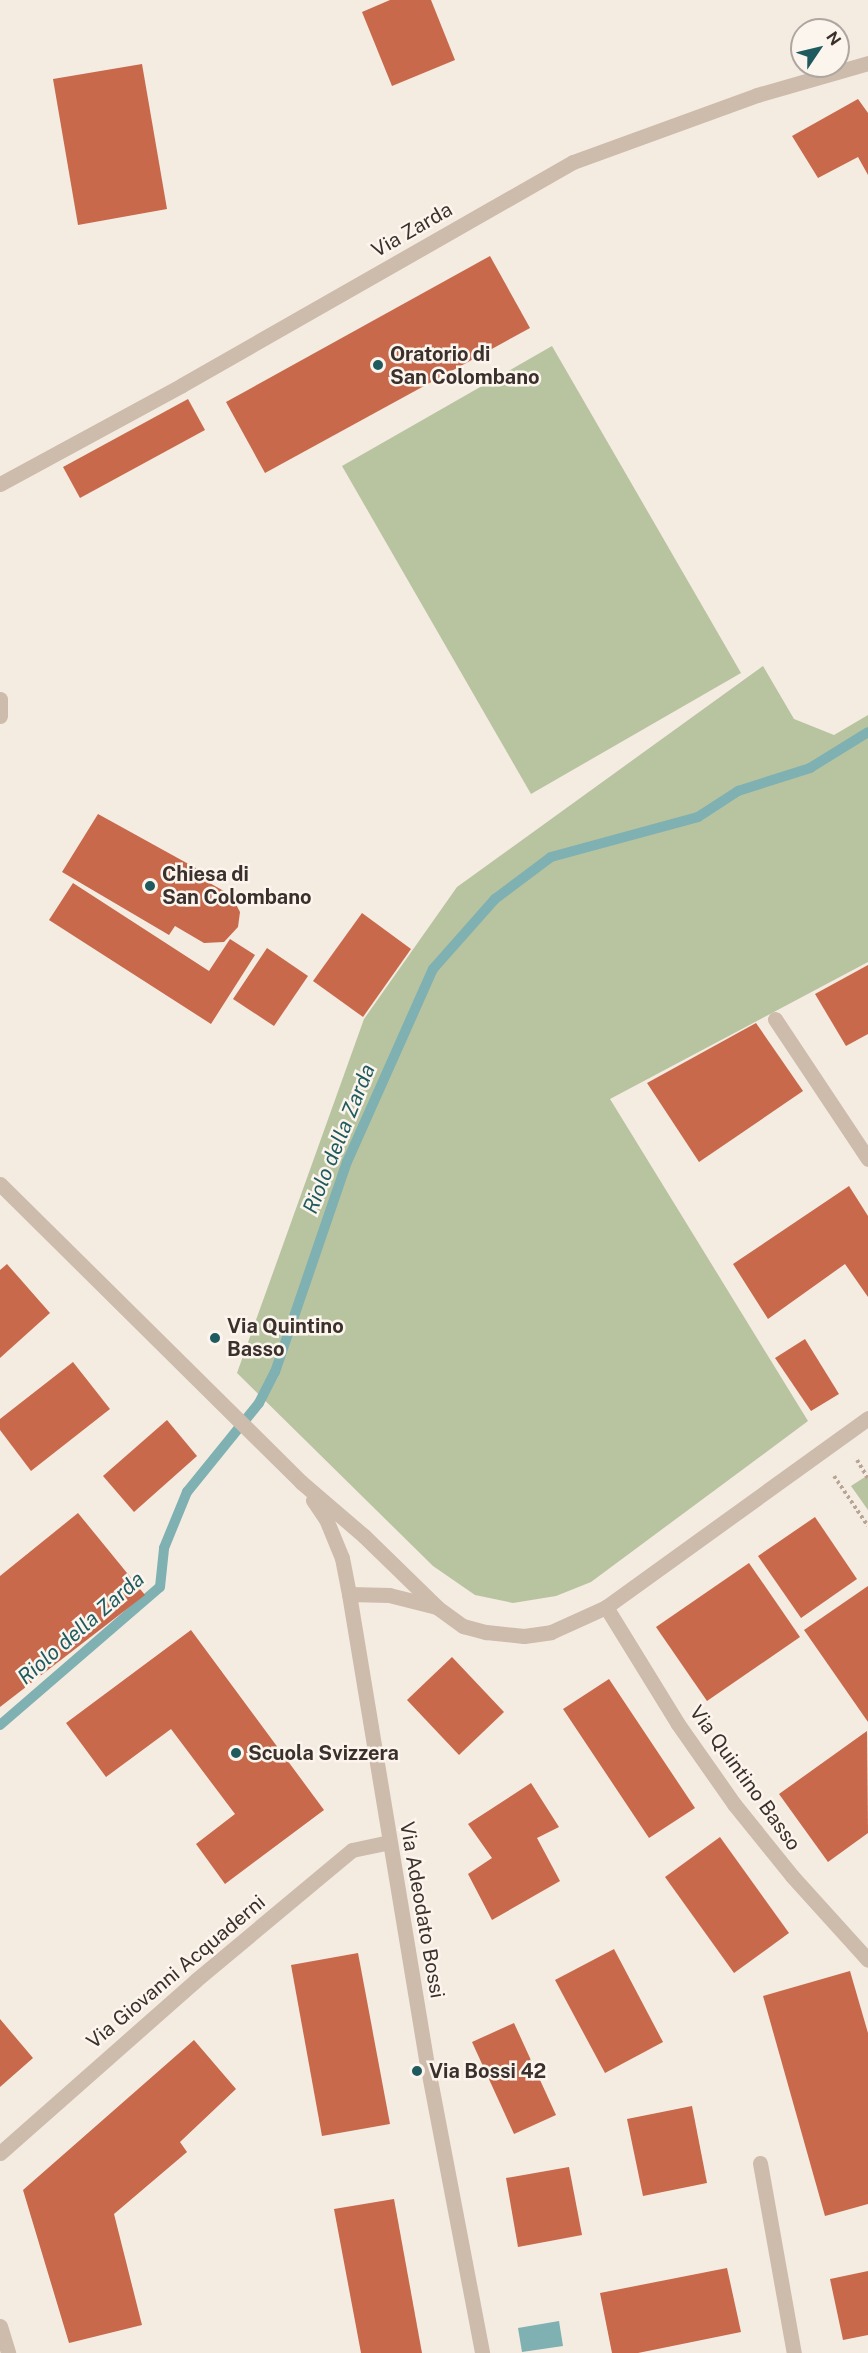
<!DOCTYPE html>
<html>
<head>
<meta charset="utf-8">
<style>
  body { margin:0 }
  #map { position:relative; width:868px; height:2353px; overflow:hidden; background:#f4ebe1; font-family:"Public Sans",sans-serif }
  div>[style] { position:absolute }
  [style*='--x'] { left:calc(var(--x)*1px); top:calc(var(--y)*1px); width:calc(var(--w)*1px); rotate:calc(var(--a)*1deg) }
  .green>* { inset:0; background:#b8c4a0 }
  .water>* { inset:0; background:#7fb0b2 }
  .stream>* { height:10px; margin:-5px; padding:0 5px; transform-origin:5px; border-radius:5px; background:#7fb0b2 }
  .building>* { inset:0; background:#c8694b }
  .path>* { height:4px; margin-top:-2px; transform-origin:0; background:repeating-linear-gradient(90deg,#b9a596 0 3px,transparent 0 6px) }
  .minor>* { height:15px; margin:-7.5px; padding:0 7.5px; transform-origin:7.5px; border-radius:7.5px; background:#cdbbac }
  .dots>* { width:16px; height:16px; translate:-50% -50%; box-sizing:border-box; border:3px solid #fbf5ee; border-radius:50% }
  span { translate:-50% -50%; white-space:nowrap; text-align:center; line-height:1.15; -webkit-text-stroke:5px #fbf5ee; paint-order:stroke }
  .street-label { font-size:20px; color:#3b302b }
  .poi-label { font-size:20px; color:#3b302b; font-weight:700 }
  .left { translate:0 -50%; text-align:left }
  .water-label { font-size:21px; color:#1f5a5e; font-style:italic }
  .north { position:absolute; left:790px; top:18px; width:60px; height:60px; box-sizing:border-box; background:#fbf5ee; border:2px solid #aea6a0; border-radius:50%; rotate:55deg; font-size:16px; font-weight:700; line-height:24px; text-align:center; color:#3b302b }
  .north::after { content:''; display:block; margin:auto; width:21px; height:27px; background:#1f5a5e; clip-path:polygon(50% 0,100% 100%,50% 72%,0 100%) }
</style>
</head>
<body>
<div id="map">
  <div class="green">
    <div style="clip-path:polygon(552px 346px,741px 673px,531px 794px,342px 466px)"></div>
    <div style="clip-path:polygon(763px 666px,794px 719px,834px 735px,868px 715px,868px 962px,610px 1099px,808px 1421px,591px 1582px,556px 1596px,513px 1603px,475px 1595px,433px 1566px,237px 1373px,364px 1019px,457px 887px)"></div>
    <div style="clip-path:polygon(868px 1475px,868px 1510px,851px 1486px)"></div>
  </div>
  <div class="water">
    <div style="clip-path:polygon(559px 2321px,563px 2346px,522px 2352px,518px 2328px)"></div>
  </div>
  <div class="stream">
    <div style="--x:0;--y:1725;--w:211;--a:-40.8"></div>
    <div style="--x:160;--y:1587;--w:39;--a:-84"></div>
    <div style="--x:164;--y:1548;--w:61;--a:-67.7"></div>
    <div style="--x:187;--y:1492;--w:114;--a:-51"></div>
    <div style="--x:259;--y:1403;--w:35;--a:-63"></div>
    <div style="--x:275;--y:1372;--w:222;--a:-71.1"></div>
    <div style="--x:347;--y:1162;--w:211;--a:-66"></div>
    <div style="--x:433;--y:969;--w:94;--a:-48.5"></div>
    <div style="--x:495;--y:899;--w:70;--a:-36.9"></div>
    <div style="--x:551;--y:857;--w:152;--a:-15.2"></div>
    <div style="--x:698;--y:817;--w:48;--a:-33"></div>
    <div style="--x:738;--y:791;--w:76;--a:-17.7"></div>
    <div style="--x:810;--y:768;--w:68;--a:-31.8"></div>
  </div>
  <div class="building">
    <div style="clip-path:polygon(390px 0,431px 0,455px 60px,392px 86px,362px 12px)"></div>
    <div style="clip-path:polygon(142px 64px,167px 209px,78px 225px,53px 79px)"></div>
    <div style="clip-path:polygon(858px 99px,868px 113px,868px 175px,858px 157px,818px 178px,792px 136px)"></div>
    <div style="clip-path:polygon(490px 256px,530px 328px,265px 473px,226px 402px)"></div>
    <div style="clip-path:polygon(188px 399px,205px 430px,80px 498px,63px 467px)"></div>
    <div style="clip-path:polygon(98px 814px,203px 872px,199px 877px,231px 895px,240px 912px,238px 927px,224px 942px,204px 943px,175px 926px,169px 935px,62px 872px)"></div>
    <div style="clip-path:polygon(73px 883px,209px 971px,230px 939px,255px 955px,211px 1024px,49px 920px)"></div>
    <div style="clip-path:polygon(362px 913px,411px 949px,363px 1017px,313px 981px)"></div>
    <div style="clip-path:polygon(267px 948px,308px 976px,274px 1026px,233px 999px)"></div>
    <div style="clip-path:polygon(868px 965px,868px 1034px,846px 1046px,815px 994px)"></div>
    <div style="clip-path:polygon(756px 1023px,803px 1091px,699px 1162px,647px 1083px)"></div>
    <div style="clip-path:polygon(849px 1186px,868px 1216px,868px 1297px,845px 1264px,768px 1319px,733px 1264px)"></div>
    <div style="clip-path:polygon(7px 1264px,50px 1313px,0 1358px,0 1270px)"></div>
    <div style="clip-path:polygon(805px 1339px,839px 1394px,811px 1411px,775px 1358px)"></div>
    <div style="clip-path:polygon(73px 1362px,110px 1409px,31px 1471px,0 1430px,0 1419px)"></div>
    <div style="clip-path:polygon(167px 1420px,197px 1456px,134px 1512px,103px 1476px)"></div>
    <div style="clip-path:polygon(78px 1513px,145px 1595px,0 1707px,0 1576px)"></div>
    <div style="clip-path:polygon(815px 1517px,857px 1579px,801px 1618px,758px 1556px)"></div>
    <div style="clip-path:polygon(749px 1563px,800px 1637px,707px 1701px,656px 1627px)"></div>
    <div style="clip-path:polygon(868px 1586px,868px 1722px,804px 1630px)"></div>
    <div style="clip-path:polygon(191px 1630px,324px 1810px,225px 1884px,196px 1844px,235px 1814px,171px 1729px,106px 1777px,66px 1723px)"></div>
    <div style="clip-path:polygon(452px 1657px,504px 1712px,459px 1755px,407px 1700px)"></div>
    <div style="clip-path:polygon(609px 1679px,695px 1808px,649px 1838px,563px 1709px)"></div>
    <div style="clip-path:polygon(867px 1731px,868px 1833px,828px 1862px,779px 1794px)"></div>
    <div style="clip-path:polygon(531px 1783px,559px 1827px,537px 1838px,560px 1881px,492px 1920px,468px 1874px,492px 1858px,468px 1824px)"></div>
    <div style="clip-path:polygon(720px 1837px,789px 1933px,734px 1973px,665px 1877px)"></div>
    <div style="clip-path:polygon(614px 1949px,663px 2042px,605px 2073px,555px 1980px)"></div>
    <div style="clip-path:polygon(358px 1953px,390px 2124px,322px 2136px,291px 1965px)"></div>
    <div style="clip-path:polygon(850px 1971px,868px 2033px,868px 2204px,825px 2216px,763px 1996px)"></div>
    <div style="clip-path:polygon(0 2019px,33px 2058px,0 2087px)"></div>
    <div style="clip-path:polygon(514px 2023px,556px 2115px,514px 2134px,472px 2042px)"></div>
    <div style="clip-path:polygon(194px 2040px,236px 2089px,180px 2142px,187px 2152px,114px 2214px,142px 2325px,69px 2343px,23px 2190px)"></div>
    <div style="clip-path:polygon(692px 2106px,707px 2183px,643px 2196px,627px 2119px)"></div>
    <div style="clip-path:polygon(569px 2167px,582px 2235px,518px 2247px,506px 2178px)"></div>
    <div style="clip-path:polygon(394px 2199px,422px 2353px,361px 2353px,334px 2209px)"></div>
    <div style="clip-path:polygon(727px 2268px,741px 2332px,638px 2353px,612px 2353px,600px 2293px)"></div>
    <div style="clip-path:polygon(868px 2271px,868px 2335px,843px 2340px,830px 2279px)"></div>
  </div>
  <div class="path">
    <div style="--x:857;--y:1460;--w:21;--a:59"></div>
    <div style="--x:834;--y:1476;--w:60;--a:55.8"></div>
  </div>
  <div class="minor">
    <div style="--x:0;--y:484;--w:207;--a:-28.5"></div>
    <div style="--x:182;--y:385;--w:450;--a:-29.7"></div>
    <div style="--x:573;--y:162;--w:196;--a:-20"></div>
    <div style="--x:757;--y:95;--w:116;--a:-16.1"></div>
    <div style="--x:0;--y:699;--w:17;--a:90"></div>
    <div style="--x:775;--y:1019;--w:168;--a:56.4"></div>
    <div style="--x:0;--y:1184;--w:424;--a:44.7"></div>
    <div style="--x:301;--y:1482;--w:83;--a:40.6"></div>
    <div style="--x:364;--y:1536;--w:103;--a:44.2"></div>
    <div style="--x:438;--y:1608;--w:31;--a:36"></div>
    <div style="--x:463;--y:1626;--w:24;--a:15"></div>
    <div style="--x:486;--y:1632;--w:38;--a:6"></div>
    <div style="--x:524;--y:1636;--w:27;--a:-8"></div>
    <div style="--x:551;--y:1632;--w:60;--a:-24.4"></div>
    <div style="--x:606;--y:1607;--w:323;--a:-35.8"></div>
    <div style="--x:313;--y:1500;--w:23;--a:56"></div>
    <div style="--x:326;--y:1519;--w:42;--a:67.7"></div>
    <div style="--x:342;--y:1558;--w:37;--a:79"></div>
    <div style="--x:349;--y:1594;--w:482;--a:80.6"></div>
    <div style="--x:428;--y:2069;--w:289;--a:79.2"></div>
    <div style="--x:349;--y:1594;--w:40;--a:1.4"></div>
    <div style="--x:389;--y:1595;--w:49;--a:14"></div>
    <div style="--x:606;--y:1607;--w:137;--a:58.4"></div>
    <div style="--x:678;--y:1724;--w:98;--a:55"></div>
    <div style="--x:734;--y:1804;--w:92;--a:51.1"></div>
    <div style="--x:792;--y:1876;--w:113;--a:47.9"></div>
    <div style="--x:0;--y:2153;--w:261;--a:-41.4"></div>
    <div style="--x:196;--y:1980;--w:203;--a:-39.8"></div>
    <div style="--x:352;--y:1850;--w:38;--a:-12"></div>
    <div style="--x:760;--y:2163;--w:193;--a:79.9"></div>
    <div style="--x:0;--y:2326;--w:28;--a:73"></div>
  </div>
  <div class="dots">
    <div style="left:378px;top:365px;background:#1f5a5e"></div>
    <div style="left:150px;top:886px;background:#1f5a5e"></div>
    <div style="left:215px;top:1338px;background:#1f5a5e"></div>
    <div style="left:236px;top:1753px;background:#1f5a5e"></div>
    <div style="left:417px;top:2071px;background:#1f5a5e"></div>
  </div>
  <div class="street-label">
    <span style="left:412px;top:230px;rotate:-30deg">Via Zarda</span>
    <span style="left:745px;top:1778px;rotate:54deg">Via Quintino Basso</span>
    <span style="left:422px;top:1910px;rotate:80deg">Via Adeodato Bossi</span>
    <span style="left:176px;top:1972px;rotate:-40deg">Via Giovanni Acquaderni</span>
  </div>
  <div class="poi-label">
    <span class="left" style="left:390px;top:366px">Oratorio di<br>San Colombano</span>
    <span class="left" style="left:162px;top:886px">Chiesa di<br>San Colombano</span>
    <span class="left" style="left:227px;top:1338px">Via Quintino<br>Basso</span>
    <span class="left" style="left:248px;top:1753px">Scuola Svizzera</span>
    <span class="left" style="left:429px;top:2071px">Via Bossi 42</span>
  </div>
  <div class="water-label">
    <span style="left:339px;top:1139px;rotate:-68deg">Riolo della Zarda</span>
    <span style="left:81px;top:1628px;rotate:-41deg">Riolo della Zarda</span>
  </div>
  <div class="north">N</div>
</div>
</body>
</html>
